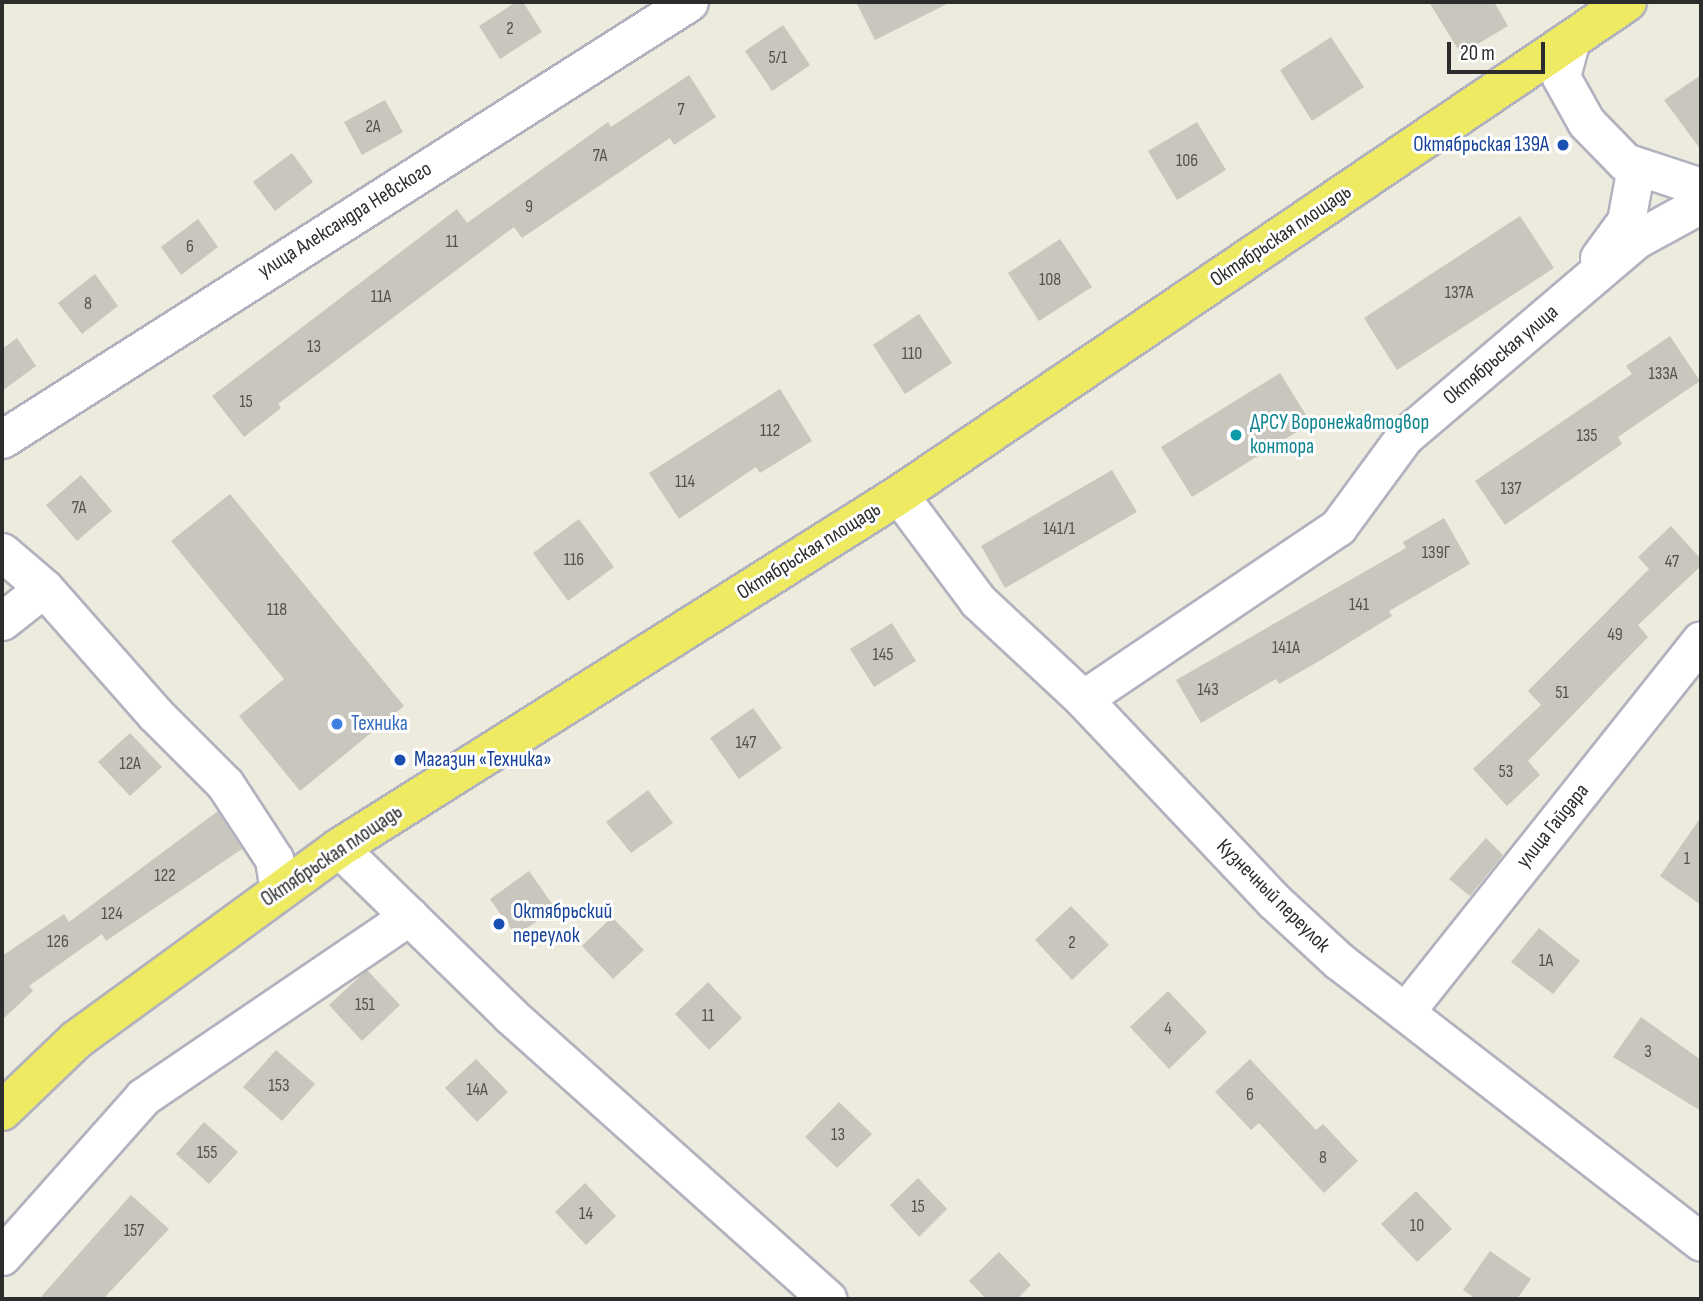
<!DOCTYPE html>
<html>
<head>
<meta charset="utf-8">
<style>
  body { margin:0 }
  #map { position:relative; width:1703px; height:1301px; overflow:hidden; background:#edeade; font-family:"Sofia Sans Condensed",sans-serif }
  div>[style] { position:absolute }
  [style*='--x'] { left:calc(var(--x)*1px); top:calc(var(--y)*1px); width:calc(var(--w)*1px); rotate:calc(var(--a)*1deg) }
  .building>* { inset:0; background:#c9c6be }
  .roads { filter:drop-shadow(2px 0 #b2b2bf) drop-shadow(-2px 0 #b2b2bf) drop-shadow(0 2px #b2b2bf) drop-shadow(0 -2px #b2b2bf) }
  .minor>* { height:37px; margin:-18.5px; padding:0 18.5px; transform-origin:18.5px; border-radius:18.5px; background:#fff }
  .major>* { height:38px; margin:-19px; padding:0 19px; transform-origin:19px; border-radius:19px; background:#eeeb63 }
  .dots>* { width:19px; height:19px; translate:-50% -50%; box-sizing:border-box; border:4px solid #fff; border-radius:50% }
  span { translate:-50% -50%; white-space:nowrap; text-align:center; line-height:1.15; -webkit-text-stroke:6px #fff; paint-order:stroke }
  .number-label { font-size:18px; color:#535250 }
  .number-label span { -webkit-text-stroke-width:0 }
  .transit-label { font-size:21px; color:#164399 }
  .right { translate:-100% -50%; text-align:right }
  .left { translate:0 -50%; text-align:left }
  .street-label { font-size:21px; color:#2c2c2c }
  .culture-label { font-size:21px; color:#0d838f }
  .shop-label { font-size:21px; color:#366cbe }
  .frame { position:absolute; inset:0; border:4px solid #2c2c2c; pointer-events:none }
  .scale { position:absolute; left:1447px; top:42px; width:98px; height:32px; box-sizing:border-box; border:4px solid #2c2c2c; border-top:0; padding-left:9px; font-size:21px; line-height:24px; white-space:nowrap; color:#2c2c2c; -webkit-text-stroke:5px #fff; paint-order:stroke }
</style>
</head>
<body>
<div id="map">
  <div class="building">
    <div style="clip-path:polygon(516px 2px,523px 2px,542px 32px,500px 59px,479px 26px)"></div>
    <div style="clip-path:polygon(856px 2px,951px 2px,875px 40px)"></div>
    <div style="clip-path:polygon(1429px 2px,1494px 2px,1508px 26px,1461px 54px)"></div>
    <div style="clip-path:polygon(783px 25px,810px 65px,772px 91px,745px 51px)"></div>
    <div style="clip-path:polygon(1331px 37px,1364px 87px,1312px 121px,1280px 70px)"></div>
    <div style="clip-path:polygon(689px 75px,716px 117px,674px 145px,670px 138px,522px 238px,514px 227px,278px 404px,281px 408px,244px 437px,212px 396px,457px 209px,467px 223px,608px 122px,611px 127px)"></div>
    <div style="clip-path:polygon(1701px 75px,1701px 150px,1664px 100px)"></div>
    <div style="clip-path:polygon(385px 100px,403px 132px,362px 155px,344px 122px)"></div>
    <div style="clip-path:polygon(1197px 122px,1226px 170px,1177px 200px,1148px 151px)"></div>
    <div style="clip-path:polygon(292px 153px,313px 182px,275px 211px,253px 182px)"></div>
    <div style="clip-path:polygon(1520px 216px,1554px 268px,1397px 370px,1364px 318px)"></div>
    <div style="clip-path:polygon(198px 219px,218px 247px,181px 275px,161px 247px)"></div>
    <div style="clip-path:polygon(1060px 239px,1092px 287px,1039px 321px,1008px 273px)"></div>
    <div style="clip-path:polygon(95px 274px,118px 306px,82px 334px,58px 303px)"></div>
    <div style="clip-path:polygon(919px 314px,952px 363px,905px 394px,873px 345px)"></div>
    <div style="clip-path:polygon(1670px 336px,1700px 381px,1618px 437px,1622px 444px,1505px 525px,1475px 481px,1632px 374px,1626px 366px)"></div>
    <div style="clip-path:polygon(17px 338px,36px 366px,2px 391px,2px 349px)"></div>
    <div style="clip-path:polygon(1280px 373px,1311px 423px,1192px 497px,1161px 447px)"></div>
    <div style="clip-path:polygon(780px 389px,812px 441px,760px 473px,756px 467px,679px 519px,649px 473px)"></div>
    <div style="clip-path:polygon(1112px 470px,1137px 512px,1005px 588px,981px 546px)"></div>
    <div style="clip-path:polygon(81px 475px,112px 511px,77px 541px,46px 505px)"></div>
    <div style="clip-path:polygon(230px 494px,404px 706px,300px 791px,239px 716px,284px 679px,171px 541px)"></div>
    <div style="clip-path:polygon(1444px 518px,1470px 564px,1389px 611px,1392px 616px,1321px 660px,1279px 684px,1276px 679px,1201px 723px,1176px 680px,1406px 548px,1403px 542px)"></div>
    <div style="clip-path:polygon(579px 519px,614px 567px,568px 601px,533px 553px)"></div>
    <div style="clip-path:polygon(1671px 526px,1701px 559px,1701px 566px,1638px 625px,1648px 637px,1528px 761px,1540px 775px,1507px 806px,1473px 769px,1541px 705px,1528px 691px,1649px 569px,1638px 557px)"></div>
    <div style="clip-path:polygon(892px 623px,916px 661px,874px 687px,850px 649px)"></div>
    <div style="clip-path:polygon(753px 708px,782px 748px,739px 779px,710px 738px)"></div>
    <div style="clip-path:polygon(130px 733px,162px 767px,130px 796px,98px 762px)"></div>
    <div style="clip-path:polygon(648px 790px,673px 823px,631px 853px,606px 822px)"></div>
    <div style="clip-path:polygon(218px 811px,242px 849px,106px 941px,102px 934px,29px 986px,33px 991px,2px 1020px,2px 956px,64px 914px,69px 922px)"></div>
    <div style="clip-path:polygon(1701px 817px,1701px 905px,1660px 876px)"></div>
    <div style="clip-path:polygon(1486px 838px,1503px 855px,1470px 896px,1449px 879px)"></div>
    <div style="clip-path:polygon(529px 871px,555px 908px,516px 936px,490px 899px)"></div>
    <div style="clip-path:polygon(1071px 906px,1109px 945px,1072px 980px,1035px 940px)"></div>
    <div style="clip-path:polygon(612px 917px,644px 950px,613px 979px,582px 946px)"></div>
    <div style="clip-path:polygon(1539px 928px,1580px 961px,1553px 994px,1511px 962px)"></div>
    <div style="clip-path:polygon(367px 970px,400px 1005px,362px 1041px,329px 1005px)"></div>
    <div style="clip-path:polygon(708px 982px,742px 1018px,709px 1050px,675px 1014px)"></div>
    <div style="clip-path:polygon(1168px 991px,1207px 1032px,1169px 1069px,1130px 1027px)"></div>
    <div style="clip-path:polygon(1641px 1017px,1701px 1060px,1701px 1111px,1613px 1057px)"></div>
    <div style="clip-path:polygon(276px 1050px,315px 1084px,282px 1121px,243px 1087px)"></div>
    <div style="clip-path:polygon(476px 1059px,508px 1092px,477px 1122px,445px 1088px)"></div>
    <div style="clip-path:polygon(1250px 1059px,1316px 1130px,1323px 1124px,1358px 1161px,1324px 1193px,1259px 1123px,1251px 1130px,1215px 1092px)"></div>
    <div style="clip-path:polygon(839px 1102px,872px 1134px,837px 1168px,805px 1137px)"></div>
    <div style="clip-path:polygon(204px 1122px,238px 1152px,209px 1184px,176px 1154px)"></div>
    <div style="clip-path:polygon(918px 1178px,947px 1209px,919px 1237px,890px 1205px)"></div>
    <div style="clip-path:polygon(585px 1183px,616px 1216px,586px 1245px,555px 1212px)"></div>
    <div style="clip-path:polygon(1416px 1191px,1452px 1229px,1417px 1262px,1381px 1224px)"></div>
    <div style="clip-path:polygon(131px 1195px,169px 1229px,103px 1299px,39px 1299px)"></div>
    <div style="clip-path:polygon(1490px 1251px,1531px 1279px,1517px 1299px,1476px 1299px,1463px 1290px)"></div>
    <div style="clip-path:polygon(999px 1252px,1031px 1285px,1017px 1299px,986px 1299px,969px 1281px)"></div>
  </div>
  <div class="roads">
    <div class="minor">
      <div style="--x:1571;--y:39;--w:39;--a:105"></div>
      <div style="--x:1561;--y:77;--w:51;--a:60.9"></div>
      <div style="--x:1586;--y:122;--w:56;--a:45.7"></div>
      <div style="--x:1625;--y:162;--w:80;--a:18.2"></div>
      <div style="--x:1599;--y:258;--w:46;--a:-53.9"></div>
      <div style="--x:1626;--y:221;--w:55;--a:-79.5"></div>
      <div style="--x:2;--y:439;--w:814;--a:-32.46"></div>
      <div style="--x:899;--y:495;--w:132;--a:53.3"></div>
      <div style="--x:978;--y:601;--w:144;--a:43"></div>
      <div style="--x:1083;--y:699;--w:279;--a:46.6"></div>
      <div style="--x:1275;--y:902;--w:87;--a:42.7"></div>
      <div style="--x:1339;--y:961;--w:458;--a:37.8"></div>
      <div style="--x:2;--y:552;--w:55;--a:40.6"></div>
      <div style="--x:44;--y:588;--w:168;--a:48.6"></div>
      <div style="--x:155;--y:714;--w:99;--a:45"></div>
      <div style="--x:225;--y:784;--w:90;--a:56.8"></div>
      <div style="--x:274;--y:859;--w:32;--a:81"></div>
      <div style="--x:2;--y:621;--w:53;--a:-38.2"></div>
      <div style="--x:1083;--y:699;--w:308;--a:-34"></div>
      <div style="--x:1338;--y:527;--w:112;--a:-53.7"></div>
      <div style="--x:1404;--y:437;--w:306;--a:-40.4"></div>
      <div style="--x:1637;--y:239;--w:73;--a:-28.7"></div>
      <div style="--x:339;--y:848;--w:239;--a:44.3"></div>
      <div style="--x:510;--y:1015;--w:426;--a:41.8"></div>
      <div style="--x:1405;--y:1012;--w:475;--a:-51.5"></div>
      <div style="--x:2;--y:1256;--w:213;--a:-48.4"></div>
      <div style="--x:143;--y:1097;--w:322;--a:-34.2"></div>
    </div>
    <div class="major">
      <div style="--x:2;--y:1111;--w:103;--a:-43.8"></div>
      <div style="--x:76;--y:1040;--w:326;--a:-36.1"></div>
      <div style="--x:339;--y:848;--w:662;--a:-32.23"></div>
      <div style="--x:899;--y:495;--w:879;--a:-34.11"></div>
    </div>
  </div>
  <div class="dots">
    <div style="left:1563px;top:145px;background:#1a4fb4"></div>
    <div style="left:1236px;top:435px;background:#0f9aa8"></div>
    <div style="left:337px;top:724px;background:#3f7fe0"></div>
    <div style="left:400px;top:760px;background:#1a4fb4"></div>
    <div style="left:499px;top:924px;background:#1a4fb4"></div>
  </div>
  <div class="number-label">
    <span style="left:510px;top:29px">2</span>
    <span style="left:778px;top:58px">5/1</span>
    <span style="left:681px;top:110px">7</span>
    <span style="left:373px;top:127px">2А</span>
    <span style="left:600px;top:156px">7А</span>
    <span style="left:1187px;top:161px">106</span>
    <span style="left:529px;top:207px">9</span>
    <span style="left:452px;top:242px">11</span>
    <span style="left:190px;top:247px">6</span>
    <span style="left:1050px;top:280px">108</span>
    <span style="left:1459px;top:293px">137А</span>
    <span style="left:381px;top:297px">11А</span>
    <span style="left:88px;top:304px">8</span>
    <span style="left:314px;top:347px">13</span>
    <span style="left:912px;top:354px">110</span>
    <span style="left:1663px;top:374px">133А</span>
    <span style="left:246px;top:402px">15</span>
    <span style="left:770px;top:431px">112</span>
    <span style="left:1587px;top:436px">135</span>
    <span style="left:685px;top:482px">114</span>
    <span style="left:1511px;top:489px">137</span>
    <span style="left:79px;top:508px">7А</span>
    <span style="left:1059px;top:529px">141/1</span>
    <span style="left:1436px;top:553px">139Г</span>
    <span style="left:574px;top:560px">116</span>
    <span style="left:1672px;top:562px">47</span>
    <span style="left:1359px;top:605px">141</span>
    <span style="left:277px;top:610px">118</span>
    <span style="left:1615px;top:635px">49</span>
    <span style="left:1286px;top:648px">141А</span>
    <span style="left:883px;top:655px">145</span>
    <span style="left:1208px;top:690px">143</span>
    <span style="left:1562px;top:693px">51</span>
    <span style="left:746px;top:743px">147</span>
    <span style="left:130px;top:764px">12А</span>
    <span style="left:1506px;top:772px">53</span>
    <span style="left:1687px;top:859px">1</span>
    <span style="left:165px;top:876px">122</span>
    <span style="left:112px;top:914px">124</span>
    <span style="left:58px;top:942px">126</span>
    <span style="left:1072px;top:943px">2</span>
    <span style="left:1546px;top:961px">1А</span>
    <span style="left:365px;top:1005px">151</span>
    <span style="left:708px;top:1016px">11</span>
    <span style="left:1168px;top:1029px">4</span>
    <span style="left:1648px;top:1052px">3</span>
    <span style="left:279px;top:1086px">153</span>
    <span style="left:477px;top:1090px">14А</span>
    <span style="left:1250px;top:1095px">6</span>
    <span style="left:838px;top:1135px">13</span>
    <span style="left:207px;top:1153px">155</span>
    <span style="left:1323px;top:1158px">8</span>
    <span style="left:918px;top:1207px">15</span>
    <span style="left:586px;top:1214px">14</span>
    <span style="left:1417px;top:1226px">10</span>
    <span style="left:134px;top:1231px">157</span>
  </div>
  <div class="transit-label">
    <span class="right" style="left:1549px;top:145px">Октябрьская 139А</span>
    <span class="left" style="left:414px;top:760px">Магазин «Техника»</span>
    <span class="left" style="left:513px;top:924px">Октябрьский<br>переулок</span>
  </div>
  <div class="street-label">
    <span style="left:345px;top:220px;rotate:-32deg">улица Александра Невского</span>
    <span style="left:1281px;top:236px;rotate:-34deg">Октябрьская площадь</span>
    <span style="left:1501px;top:355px;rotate:-40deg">Октябрьская улица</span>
    <span style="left:809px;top:551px;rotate:-32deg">Октябрьская площадь</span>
    <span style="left:1553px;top:826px;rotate:-51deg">улица Гайдара</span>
    <span style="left:332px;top:856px;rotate:-34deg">Октябрьская площадь</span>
    <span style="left:1273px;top:896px;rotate:45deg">Кузнечный переулок</span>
  </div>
  <div class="culture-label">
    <span class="left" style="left:1250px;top:435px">ДРСУ Воронежавтодвор<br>контора</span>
  </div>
  <div class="shop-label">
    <span class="left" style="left:351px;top:724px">Техника</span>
  </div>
  <div class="frame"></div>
  <div class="scale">20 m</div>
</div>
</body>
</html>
